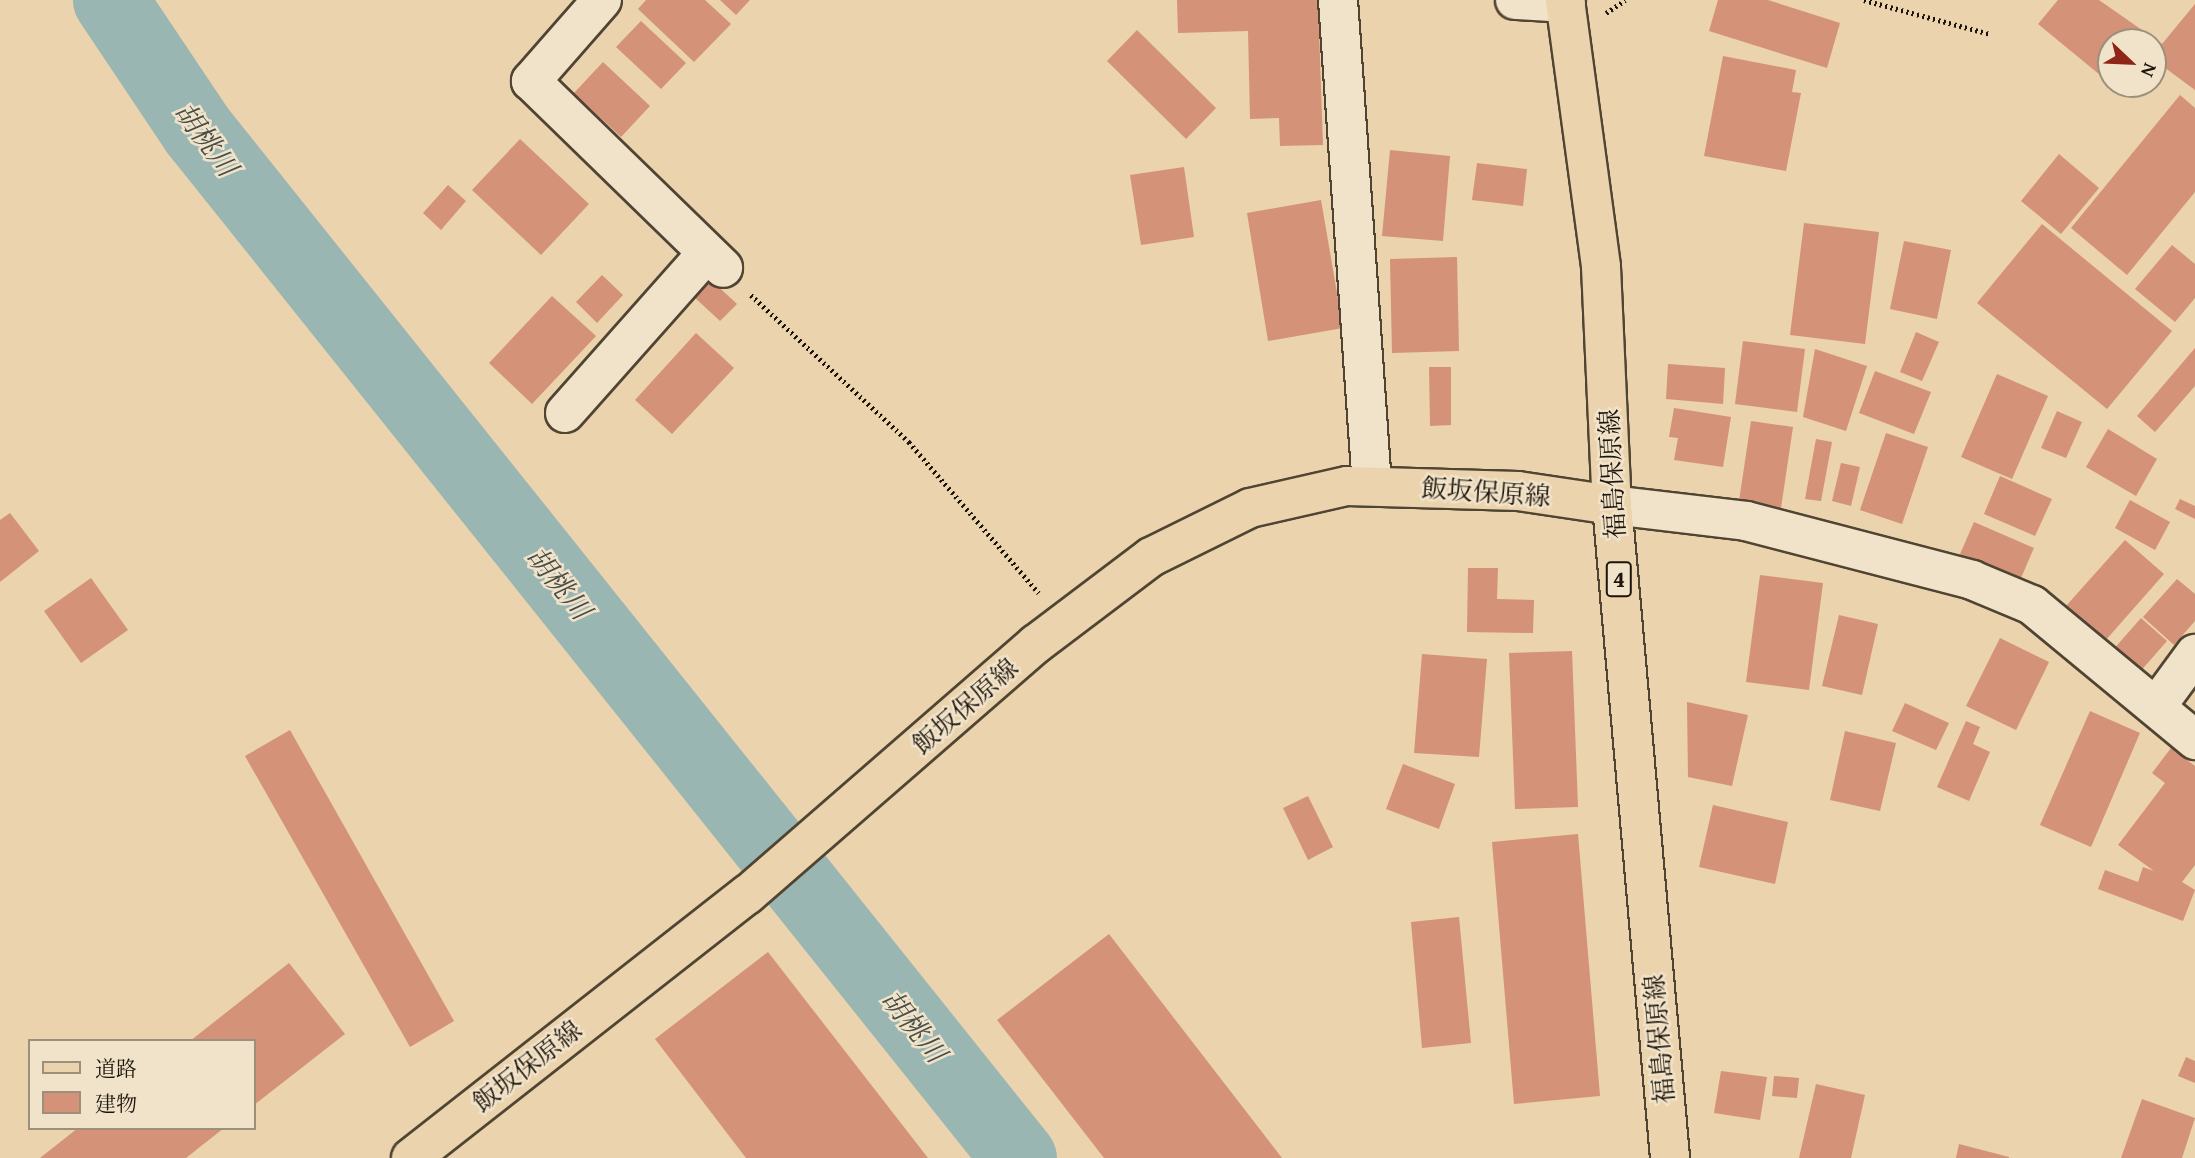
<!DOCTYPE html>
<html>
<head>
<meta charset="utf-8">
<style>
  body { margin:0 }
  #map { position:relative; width:2195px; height:1158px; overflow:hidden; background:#ead3ad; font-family:"Gentium Book Plus","Noto Serif JP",serif }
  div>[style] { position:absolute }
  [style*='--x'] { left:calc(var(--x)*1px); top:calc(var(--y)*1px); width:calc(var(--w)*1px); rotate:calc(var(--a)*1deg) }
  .river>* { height:75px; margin:-37.5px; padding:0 37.5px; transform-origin:37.5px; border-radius:37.5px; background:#9ab6b3 }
  .building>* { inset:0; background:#d49278 }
  .path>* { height:4.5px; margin-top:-2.25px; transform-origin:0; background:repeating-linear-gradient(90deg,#1c150a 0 2px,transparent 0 5.5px) }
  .roads { filter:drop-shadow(2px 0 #504433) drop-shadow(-2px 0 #504433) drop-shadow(0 2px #504433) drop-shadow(0 -2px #504433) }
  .minor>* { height:38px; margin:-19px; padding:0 19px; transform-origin:19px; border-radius:19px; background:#f1e2ca }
  .major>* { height:38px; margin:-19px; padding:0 19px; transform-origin:19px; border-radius:19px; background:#ead3ad }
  span { translate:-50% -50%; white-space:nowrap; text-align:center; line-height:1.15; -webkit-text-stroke:5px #f1e2ca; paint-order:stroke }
  .shield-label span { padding:2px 5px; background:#f1e2ca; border:2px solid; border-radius:5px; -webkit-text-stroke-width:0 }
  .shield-label { font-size:24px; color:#1c150a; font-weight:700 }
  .street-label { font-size:26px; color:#1c150a }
  .water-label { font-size:28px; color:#484d45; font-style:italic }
  .legend { position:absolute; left:28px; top:1039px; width:228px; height:91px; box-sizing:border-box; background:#f1e2ca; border:2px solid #9c907d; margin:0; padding:9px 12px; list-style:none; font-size:21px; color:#1c150a }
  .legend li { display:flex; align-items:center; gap:14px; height:35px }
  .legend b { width:35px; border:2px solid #9c907d }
  .north { position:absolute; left:2097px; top:28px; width:70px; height:70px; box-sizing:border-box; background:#f1e2ca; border:2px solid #9c907d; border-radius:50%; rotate:113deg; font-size:19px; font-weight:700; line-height:28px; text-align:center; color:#1c150a }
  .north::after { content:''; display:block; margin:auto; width:24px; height:32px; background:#8f2418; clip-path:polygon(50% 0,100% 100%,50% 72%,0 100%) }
</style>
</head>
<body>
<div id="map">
  <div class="river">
    <div style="--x:110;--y:0;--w:156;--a:56.2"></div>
    <div style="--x:197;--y:130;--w:1316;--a:51.35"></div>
  </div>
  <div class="building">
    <div style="clip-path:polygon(646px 0,705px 0,731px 24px,694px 62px,638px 9px)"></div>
    <div style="clip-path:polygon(720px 0,750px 0,736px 15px)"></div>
    <div style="clip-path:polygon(1177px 0,1318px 0,1323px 145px,1280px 146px,1279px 118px,1250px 119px,1248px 31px,1178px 33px)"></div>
    <div style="clip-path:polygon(1718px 0,1768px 0,1840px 23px,1827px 68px,1709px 31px)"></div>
    <div style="clip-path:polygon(2058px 0,2099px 0,2162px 44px,2195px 4px,2195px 90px,2153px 59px,2153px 42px,2111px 42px,2111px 84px,2038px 24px)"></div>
    <div style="clip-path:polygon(641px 21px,686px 63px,661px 89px,616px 47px)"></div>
    <div style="clip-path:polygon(1137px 30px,1216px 108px,1186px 139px,1107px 61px)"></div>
    <div style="clip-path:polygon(1723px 56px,1796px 70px,1792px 92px,1801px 93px,1786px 171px,1704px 156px)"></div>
    <div style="clip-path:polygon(603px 62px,650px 106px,621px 137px,574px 93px)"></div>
    <div style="clip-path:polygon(2180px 95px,2195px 108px,2195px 192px,2127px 275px,2071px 228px)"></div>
    <div style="clip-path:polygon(520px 139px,589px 204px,541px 255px,472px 190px)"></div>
    <div style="clip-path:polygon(1390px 150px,1450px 156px,1443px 241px,1382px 236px)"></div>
    <div style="clip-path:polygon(2059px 154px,2099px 188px,2061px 234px,2021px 201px)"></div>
    <div style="clip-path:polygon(1477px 163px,1527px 169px,1523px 206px,1472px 200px)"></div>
    <div style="clip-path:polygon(1184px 167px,1194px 237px,1141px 245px,1130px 175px)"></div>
    <div style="clip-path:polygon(448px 185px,466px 201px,441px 230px,423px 213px)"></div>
    <div style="clip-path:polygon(1321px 200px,1343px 328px,1268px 341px,1247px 213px)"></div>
    <div style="clip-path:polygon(1804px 223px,1879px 232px,1865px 344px,1790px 335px)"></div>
    <div style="clip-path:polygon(2042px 224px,2172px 331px,2107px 409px,1977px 303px)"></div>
    <div style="clip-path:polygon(1904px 241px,1951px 250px,1937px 319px,1890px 309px)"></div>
    <div style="clip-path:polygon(2172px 245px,2195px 264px,2195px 298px,2175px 322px,2135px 289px)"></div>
    <div style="clip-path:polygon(1457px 257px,1459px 351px,1392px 353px,1390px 259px)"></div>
    <div style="clip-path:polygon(602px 275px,623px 295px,597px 323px,576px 302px)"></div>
    <div style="clip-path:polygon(710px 279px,737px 304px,720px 321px,693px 296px)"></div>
    <div style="clip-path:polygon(552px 296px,596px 336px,532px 404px,489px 363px)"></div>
    <div style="clip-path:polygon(1916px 332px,1939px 342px,1922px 381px,1900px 372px)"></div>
    <div style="clip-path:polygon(696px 333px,734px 368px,672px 434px,635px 400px)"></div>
    <div style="clip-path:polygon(1743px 341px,1805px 349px,1797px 412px,1735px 404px)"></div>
    <div style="clip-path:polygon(2195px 348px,2195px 386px,2155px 432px,2137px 416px)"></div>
    <div style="clip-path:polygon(1815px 349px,1867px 366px,1846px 431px,1803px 417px)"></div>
    <div style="clip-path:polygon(1668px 364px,1725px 368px,1723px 404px,1666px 399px)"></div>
    <div style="clip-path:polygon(1429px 367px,1451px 367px,1451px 425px,1430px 426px)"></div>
    <div style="clip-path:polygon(1875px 371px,1931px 392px,1914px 434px,1859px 413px)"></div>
    <div style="clip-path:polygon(1997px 374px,2048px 396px,2012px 479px,1961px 457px)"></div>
    <div style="clip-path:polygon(1674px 408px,1731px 417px,1723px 467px,1674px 460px,1678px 438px,1669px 437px)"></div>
    <div style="clip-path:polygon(2057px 411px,2082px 422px,2066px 458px,2041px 448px)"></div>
    <div style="clip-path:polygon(1751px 421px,1793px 427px,1781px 508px,1739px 501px)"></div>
    <div style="clip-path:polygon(2108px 429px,2157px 459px,2136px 496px,2086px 467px)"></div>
    <div style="clip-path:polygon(1886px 433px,1928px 447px,1902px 524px,1860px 510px)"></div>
    <div style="clip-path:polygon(1816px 439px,1832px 442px,1821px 501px,1805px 499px)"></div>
    <div style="clip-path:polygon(1841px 463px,1860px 467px,1851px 506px,1832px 501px)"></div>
    <div style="clip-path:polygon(2000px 476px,2052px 499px,2035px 536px,1984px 514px)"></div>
    <div style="clip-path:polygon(2180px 499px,2195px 506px,2195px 519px,2175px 509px)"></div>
    <div style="clip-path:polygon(2130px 500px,2170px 522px,2155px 550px,2115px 528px)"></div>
    <div style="clip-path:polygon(10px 513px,39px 551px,0 582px,0 520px)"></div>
    <div style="clip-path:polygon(1974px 522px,2034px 548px,2017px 587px,1957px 561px)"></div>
    <div style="clip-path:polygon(2125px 540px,2164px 574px,2105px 641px,2066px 606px)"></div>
    <div style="clip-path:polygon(1468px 568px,1498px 568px,1497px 599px,1534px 600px,1533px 633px,1467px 632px)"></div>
    <div style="clip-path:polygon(1760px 575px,1823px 583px,1809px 690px,1746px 682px)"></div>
    <div style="clip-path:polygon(91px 578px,128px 630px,81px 663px,44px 611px)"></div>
    <div style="clip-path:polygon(2177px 579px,2195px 594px,2195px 621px,2174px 645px,2143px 617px)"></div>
    <div style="clip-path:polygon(1839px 615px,1878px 624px,1862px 695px,1822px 686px)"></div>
    <div style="clip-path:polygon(2141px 618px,2167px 641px,2138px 674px,2112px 651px)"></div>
    <div style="clip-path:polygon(2000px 638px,2049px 662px,2016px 730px,1966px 706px)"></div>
    <div style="clip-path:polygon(1572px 651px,1578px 807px,1515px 809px,1509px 653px)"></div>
    <div style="clip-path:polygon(1422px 654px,1487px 659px,1479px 757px,1414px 753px)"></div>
    <div style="clip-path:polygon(1687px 702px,1748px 715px,1732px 786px,1688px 777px)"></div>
    <div style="clip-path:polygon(1905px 703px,1949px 723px,1936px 750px,1892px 731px)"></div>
    <div style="clip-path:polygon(2090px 711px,2140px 733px,2091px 847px,2040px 825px)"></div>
    <div style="clip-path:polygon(1966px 721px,1980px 727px,1973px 744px,1990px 752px,1969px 801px,1937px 787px)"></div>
    <div style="clip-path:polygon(290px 730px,454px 1021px,410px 1047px,245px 756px)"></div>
    <div style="clip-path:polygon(1845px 731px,1896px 743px,1880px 811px,1830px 800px)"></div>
    <div style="clip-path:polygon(2171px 748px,2195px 766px,2195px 865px,2182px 882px,2195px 890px,2183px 921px,2098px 889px,2105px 870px,2138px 882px,2143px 867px,2154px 871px,2118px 845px,2165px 783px,2152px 773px)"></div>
    <div style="clip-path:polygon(1403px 764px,1455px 784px,1439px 829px,1386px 809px)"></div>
    <div style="clip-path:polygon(1308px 796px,1333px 847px,1308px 860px,1283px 808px)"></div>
    <div style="clip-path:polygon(1713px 805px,1788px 822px,1775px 884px,1699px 867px)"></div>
    <div style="clip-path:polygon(1578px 834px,1600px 1096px,1514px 1104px,1492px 842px)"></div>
    <div style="clip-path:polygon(1459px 917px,1471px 1043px,1422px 1048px,1411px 922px)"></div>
    <div style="clip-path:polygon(1109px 934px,1282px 1158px,1104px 1158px,997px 1020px)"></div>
    <div style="clip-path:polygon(768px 952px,928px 1158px,746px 1158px,655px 1039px)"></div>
    <div style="clip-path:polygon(289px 963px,345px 1034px,254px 1105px,254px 1041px,190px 1041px)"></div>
    <div style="clip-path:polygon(2186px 1057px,2195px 1061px,2195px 1083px,2178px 1076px)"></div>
    <div style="clip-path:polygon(1721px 1071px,1767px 1077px,1760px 1120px,1714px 1113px)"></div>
    <div style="clip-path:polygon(1774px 1076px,1799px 1078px,1797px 1098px,1772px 1096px)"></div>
    <div style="clip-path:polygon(1816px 1084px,1865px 1095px,1851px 1158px,1799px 1158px)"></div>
    <div style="clip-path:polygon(2142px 1099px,2195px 1118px,2182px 1158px,2121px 1158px)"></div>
    <div style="clip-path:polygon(78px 1128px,224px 1128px,186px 1158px,40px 1158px)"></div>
    <div style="clip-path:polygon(1959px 1144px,2009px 1157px,2009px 1158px,1956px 1158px)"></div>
  </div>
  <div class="path">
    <div style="--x:1864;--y:0;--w:131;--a:15.1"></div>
    <div style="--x:1606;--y:13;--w:23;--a:-34"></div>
    <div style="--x:751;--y:295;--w:216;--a:42.9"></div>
    <div style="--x:909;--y:442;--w:199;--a:49.3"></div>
  </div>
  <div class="roads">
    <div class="minor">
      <div style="--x:602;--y:0;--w:108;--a:131.2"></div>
      <div style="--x:531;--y:81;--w:268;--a:44.2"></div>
      <div style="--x:1338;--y:0;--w:486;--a:86"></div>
      <div style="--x:1515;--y:0;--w:51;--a:3.4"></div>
      <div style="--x:565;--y:413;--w:214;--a:-48.4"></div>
      <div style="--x:1612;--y:505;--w:135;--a:6.8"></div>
      <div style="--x:1746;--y:521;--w:234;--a:14.6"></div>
      <div style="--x:1972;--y:580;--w:65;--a:22.6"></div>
      <div style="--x:2032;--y:605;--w:212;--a:39.6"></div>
      <div style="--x:2156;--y:707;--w:66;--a:-53.7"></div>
    </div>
    <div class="major">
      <div style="--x:1565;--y:0;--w:269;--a:82.3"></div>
      <div style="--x:1601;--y:267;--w:238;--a:87.4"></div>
      <div style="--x:1612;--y:505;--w:656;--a:84.92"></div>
      <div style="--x:411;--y:1158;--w:427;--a:-38.1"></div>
      <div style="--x:747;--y:895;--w:383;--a:-41"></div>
      <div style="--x:1036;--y:644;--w:144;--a:-37.1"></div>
      <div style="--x:1151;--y:557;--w:110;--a:-26.3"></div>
      <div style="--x:1250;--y:508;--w:99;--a:-12.8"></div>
      <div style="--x:1347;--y:486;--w:171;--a:1.7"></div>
      <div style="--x:1518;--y:491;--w:95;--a:8.5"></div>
    </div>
  </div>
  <div class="shield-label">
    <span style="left:1619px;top:579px">4</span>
  </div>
  <div class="street-label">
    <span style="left:1612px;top:474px;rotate:-93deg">福島保原線</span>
    <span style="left:1486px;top:492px;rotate:4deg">飯坂保原線</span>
    <span style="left:965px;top:706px;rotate:-41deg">飯坂保原線</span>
    <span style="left:1659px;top:1039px;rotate:-95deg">福島保原線</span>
    <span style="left:527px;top:1066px;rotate:-38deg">飯坂保原線</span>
  </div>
  <div class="water-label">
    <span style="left:206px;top:139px;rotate:53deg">胡桃川</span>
    <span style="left:559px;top:583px;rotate:51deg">胡桃川</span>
    <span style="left:914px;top:1026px;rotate:51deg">胡桃川</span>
  </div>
  <ul class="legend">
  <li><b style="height:9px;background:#ead3ad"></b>道路</li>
  <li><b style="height:19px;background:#d49278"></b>建物</li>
  </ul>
  <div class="north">N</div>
</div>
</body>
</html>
